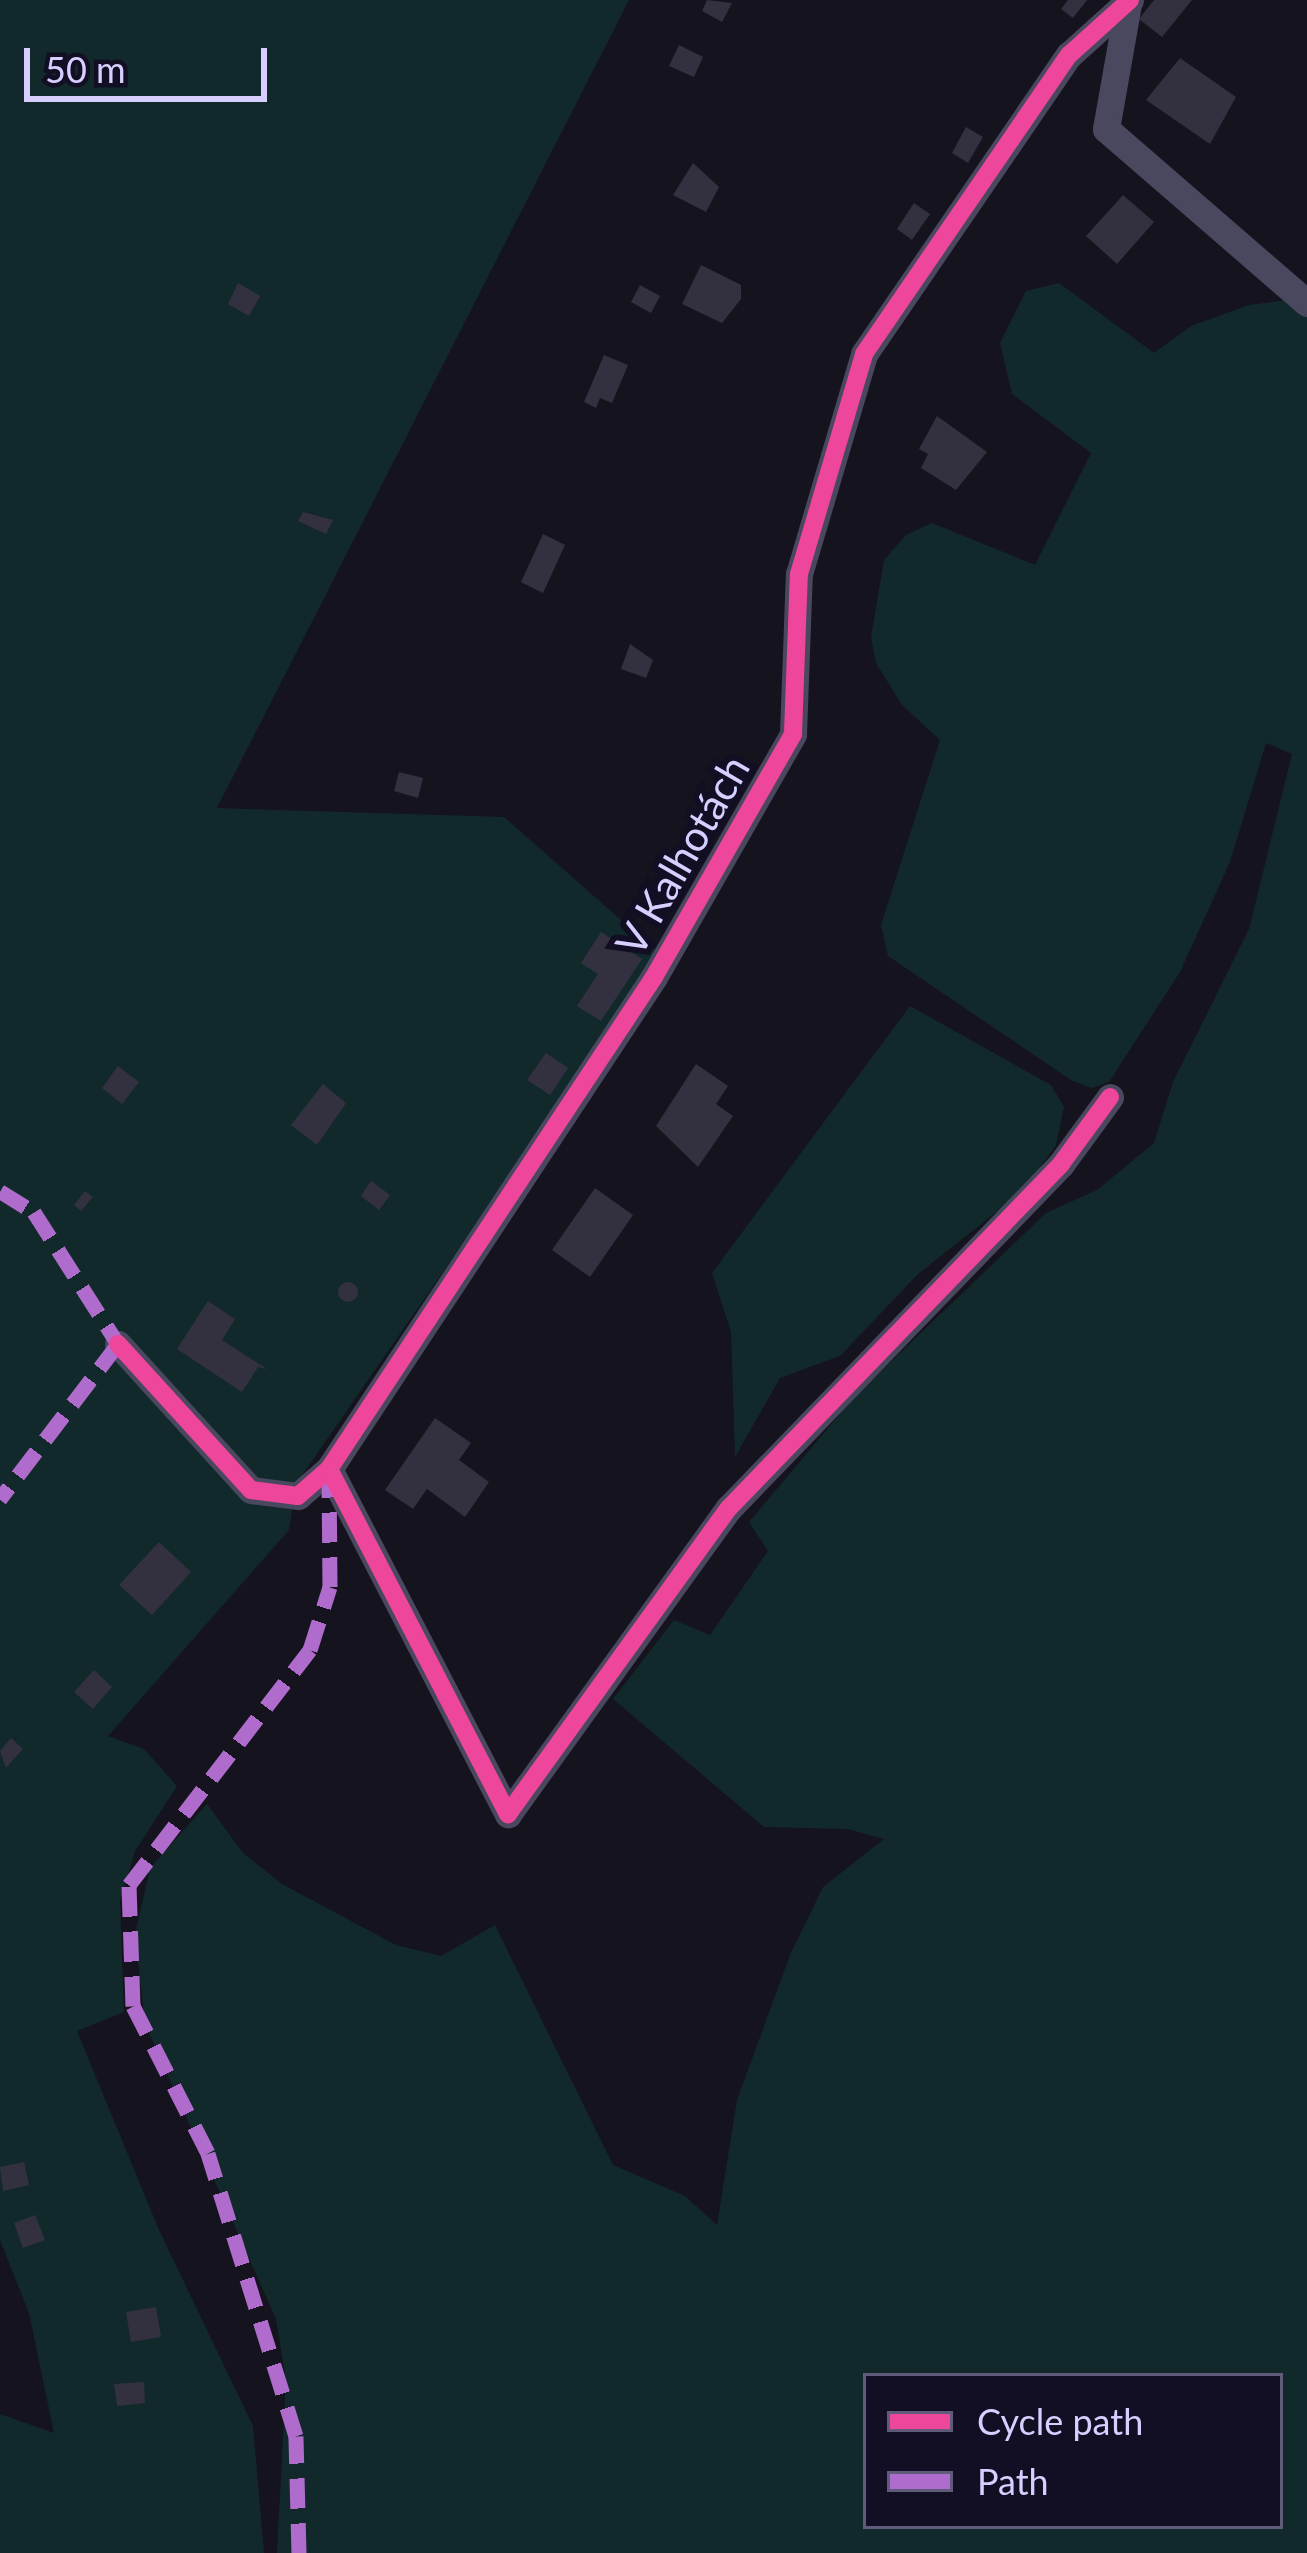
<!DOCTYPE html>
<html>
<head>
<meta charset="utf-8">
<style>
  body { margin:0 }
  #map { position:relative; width:1307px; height:2553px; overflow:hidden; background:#15131e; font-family:Lato,sans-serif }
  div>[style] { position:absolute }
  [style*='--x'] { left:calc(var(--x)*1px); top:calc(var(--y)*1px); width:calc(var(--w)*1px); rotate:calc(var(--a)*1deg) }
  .green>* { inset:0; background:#12292b }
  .building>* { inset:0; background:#333140 }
  .round { border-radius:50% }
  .street>* { height:27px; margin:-13.5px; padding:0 13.5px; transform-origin:13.5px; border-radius:13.5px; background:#4a485f }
  .quiet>* { height:15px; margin-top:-7.5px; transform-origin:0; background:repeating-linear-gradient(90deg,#b06ccc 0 30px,transparent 0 45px) }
  .cycleway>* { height:18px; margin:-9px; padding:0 9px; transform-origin:9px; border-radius:9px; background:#ed469a }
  span { translate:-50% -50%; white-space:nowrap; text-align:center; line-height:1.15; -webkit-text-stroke:12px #120e23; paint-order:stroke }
  .street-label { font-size:42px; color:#d7cfff }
  .legend { position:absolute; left:863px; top:2373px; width:420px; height:156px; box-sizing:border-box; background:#120e23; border:3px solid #615b7b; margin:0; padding:15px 21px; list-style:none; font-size:36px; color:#d7cfff }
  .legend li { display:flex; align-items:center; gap:24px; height:60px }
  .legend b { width:60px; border:3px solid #615b7b }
  .scale { position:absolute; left:24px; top:48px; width:243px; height:54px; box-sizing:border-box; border:6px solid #d7cfff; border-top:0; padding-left:15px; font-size:36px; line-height:42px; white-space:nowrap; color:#d7cfff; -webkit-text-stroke:9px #120e23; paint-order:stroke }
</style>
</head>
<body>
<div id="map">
  <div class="green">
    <div style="clip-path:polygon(0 0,629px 0,217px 808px,504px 817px,662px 956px,296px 1484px,289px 1530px,108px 1736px,144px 1749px,177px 1786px,135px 1851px,120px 1902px,124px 2012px,77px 2031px,159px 2230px,253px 2426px,264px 2553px,0 2553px,0 2414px,54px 2433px,29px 2313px,0 2240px)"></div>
    <div style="clip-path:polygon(evenodd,1059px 283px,1154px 353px,1191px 326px,1249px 305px,1286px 300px,1307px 316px,1307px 2553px,277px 2553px,286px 2380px,276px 2319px,145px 2024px,135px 1934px,150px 1868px,207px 1804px,243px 1853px,282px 1884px,396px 1945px,441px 1956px,495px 1925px,613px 2165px,685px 2196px,717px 2225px,737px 2100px,790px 1955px,823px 1887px,884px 1839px,847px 1829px,764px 1827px,613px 1699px,674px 1620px,710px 1635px,768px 1551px,749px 1522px,856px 1395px,1046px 1213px,1097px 1190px,1154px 1143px,1173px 1082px,1249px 929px,1292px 754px,1266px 743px,1230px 862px,1180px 972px,1109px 1082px,1091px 1088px,1071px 1080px,888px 956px,881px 925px,940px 740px,902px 705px,876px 663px,871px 637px,884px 560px,906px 535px,932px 523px,1035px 565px,1091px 453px,1012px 394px,1000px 343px,1026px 291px,1059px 283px,866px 2376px,1280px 2376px,1280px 2526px,866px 2526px,866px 2376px)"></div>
    <div style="clip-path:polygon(910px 1006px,1051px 1085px,1064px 1107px,1056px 1145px,1024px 1190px,918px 1274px,840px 1356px,780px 1378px,735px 1457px,731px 1332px,712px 1273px)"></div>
  </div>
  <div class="building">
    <div style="clip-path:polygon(707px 0,732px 3px,722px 22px,702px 11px)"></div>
    <div style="clip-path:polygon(1068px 0,1087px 0,1073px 18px,1061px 9px)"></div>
    <div style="clip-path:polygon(1154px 0,1192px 0,1162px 37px,1139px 19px)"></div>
    <div style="clip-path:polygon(679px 45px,703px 57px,694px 77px,669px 66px)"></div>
    <div style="clip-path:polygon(1180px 58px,1236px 97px,1210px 144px,1146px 100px)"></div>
    <div style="clip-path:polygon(966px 127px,983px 137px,968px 163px,952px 153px)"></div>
    <div style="clip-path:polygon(693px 163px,719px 187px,706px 212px,673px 195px)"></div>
    <div style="clip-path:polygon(1123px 195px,1154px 222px,1117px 264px,1086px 236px)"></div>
    <div style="clip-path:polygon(914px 203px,930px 214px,912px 240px,897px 229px)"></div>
    <div style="clip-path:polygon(701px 265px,741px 285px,741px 299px,722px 323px,682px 304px)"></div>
    <div style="clip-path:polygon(238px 283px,260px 296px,249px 316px,228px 304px)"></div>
    <div style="clip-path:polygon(640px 285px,660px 296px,651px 313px,631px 302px)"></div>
    <div style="clip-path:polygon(604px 355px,628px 365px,612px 403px,600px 398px,596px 408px,584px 402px)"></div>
    <div style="clip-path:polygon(937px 416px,987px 452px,956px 490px,921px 468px,928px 454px,919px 449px)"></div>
    <div style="clip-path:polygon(303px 512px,333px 520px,326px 534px,298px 521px)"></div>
    <div style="clip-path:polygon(543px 534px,565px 545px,543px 593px,521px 582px)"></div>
    <div style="clip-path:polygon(630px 644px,653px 660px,646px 678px,621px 669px)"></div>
    <div style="clip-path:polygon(399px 772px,423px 778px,418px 798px,394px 791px)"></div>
    <div style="clip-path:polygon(601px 932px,642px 959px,601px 1021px,577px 1006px,598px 974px,581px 963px)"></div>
    <div style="clip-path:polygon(546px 1053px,568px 1068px,550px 1095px,527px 1080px)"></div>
    <div style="clip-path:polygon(696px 1064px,728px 1086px,716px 1104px,733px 1116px,698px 1167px,656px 1126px)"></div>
    <div style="clip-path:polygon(118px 1066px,139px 1082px,122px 1104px,102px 1088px)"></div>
    <div style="clip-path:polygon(323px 1084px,346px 1103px,317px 1145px,291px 1125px)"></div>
    <div style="clip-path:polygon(371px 1181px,390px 1195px,379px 1210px,361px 1196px)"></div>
    <div style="clip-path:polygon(595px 1188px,633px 1215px,590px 1277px,552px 1250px)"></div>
    <div style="clip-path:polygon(85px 1191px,93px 1197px,81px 1211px,74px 1205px)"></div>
    <div class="round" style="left:338px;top:1282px;width:20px;height:20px"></div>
    <div style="clip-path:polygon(208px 1301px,235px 1319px,222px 1340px,267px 1369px,258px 1367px,242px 1392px,177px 1349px)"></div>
    <div style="clip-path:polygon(435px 1418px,471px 1443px,459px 1460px,489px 1482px,465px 1517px,427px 1489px,413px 1509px,385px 1490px)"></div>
    <div style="clip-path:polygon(159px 1542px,191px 1572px,152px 1615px,119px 1585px)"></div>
    <div style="clip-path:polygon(94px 1670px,112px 1687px,93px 1709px,74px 1692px)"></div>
    <div style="clip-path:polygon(11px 1738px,23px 1749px,6px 1768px,0 1751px)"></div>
    <div style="clip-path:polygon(24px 2162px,29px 2185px,3px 2191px,0 2167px)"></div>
    <div style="clip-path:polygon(35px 2215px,45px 2240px,23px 2248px,14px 2223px)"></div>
    <div style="clip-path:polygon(156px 2307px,161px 2337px,131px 2342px,126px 2312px)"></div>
    <div style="clip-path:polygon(144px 2382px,145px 2403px,117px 2406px,114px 2384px)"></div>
  </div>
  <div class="street">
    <div style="--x:1128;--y:4;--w:127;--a:100"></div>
    <div style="--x:1106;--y:129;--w:266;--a:40.9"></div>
    <div style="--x:118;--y:1344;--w:197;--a:47.7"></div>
    <div style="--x:251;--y:1490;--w:47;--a:7.3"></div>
    <div style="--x:298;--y:1496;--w:41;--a:-41.1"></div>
    <div style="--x:329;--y:1469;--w:590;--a:-56.55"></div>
    <div style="--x:654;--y:977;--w:280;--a:-60.2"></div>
    <div style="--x:793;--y:734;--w:160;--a:-87.9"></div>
    <div style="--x:799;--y:574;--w:229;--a:-73.5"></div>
    <div style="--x:864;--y:354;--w:363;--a:-55.6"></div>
    <div style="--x:1069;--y:55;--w:82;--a:-42"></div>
    <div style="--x:329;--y:1469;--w:389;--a:62.6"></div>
    <div style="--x:508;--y:1814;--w:377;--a:-54.2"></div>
    <div style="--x:729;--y:1508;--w:478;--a:-46"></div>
    <div style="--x:1061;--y:1164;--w:83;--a:-53.8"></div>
  </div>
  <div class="quiet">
    <div style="--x:0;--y:1191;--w:40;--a:32"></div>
    <div style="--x:34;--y:1212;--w:156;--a:57.5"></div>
    <div style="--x:118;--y:1344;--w:195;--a:127.3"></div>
    <div style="--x:299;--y:2553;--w:117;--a:-91.5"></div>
    <div style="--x:296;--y:2436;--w:296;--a:-107.3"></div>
    <div style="--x:208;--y:2153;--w:165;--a:-117"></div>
    <div style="--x:133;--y:2006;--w:121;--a:-91.9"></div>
    <div style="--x:129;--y:1885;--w:297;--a:-52.4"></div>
    <div style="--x:310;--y:1650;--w:66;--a:-72.4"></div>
    <div style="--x:330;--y:1587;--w:106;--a:-90.5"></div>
  </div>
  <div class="cycleway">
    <div style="--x:118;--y:1344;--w:197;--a:47.7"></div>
    <div style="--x:251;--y:1490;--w:47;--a:7.3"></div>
    <div style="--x:298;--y:1496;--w:41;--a:-41.1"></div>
    <div style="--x:329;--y:1469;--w:590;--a:-56.55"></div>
    <div style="--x:654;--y:977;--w:280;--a:-60.2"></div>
    <div style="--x:793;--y:734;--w:160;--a:-87.9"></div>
    <div style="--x:799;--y:574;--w:229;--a:-73.5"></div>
    <div style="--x:864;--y:354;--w:363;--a:-55.6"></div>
    <div style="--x:1069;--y:55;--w:82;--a:-42"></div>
    <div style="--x:329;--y:1469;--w:389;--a:62.6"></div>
    <div style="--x:508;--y:1814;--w:377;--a:-54.2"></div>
    <div style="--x:729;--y:1508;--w:478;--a:-46"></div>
    <div style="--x:1061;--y:1164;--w:83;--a:-53.8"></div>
  </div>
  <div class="street-label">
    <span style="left:682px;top:855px;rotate:-60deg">V Kalhotách</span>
  </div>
  <ul class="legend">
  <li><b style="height:15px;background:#ed469a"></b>Cycle path</li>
  <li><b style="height:15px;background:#b06ccc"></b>Path</li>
  </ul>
  <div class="scale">50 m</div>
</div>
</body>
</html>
